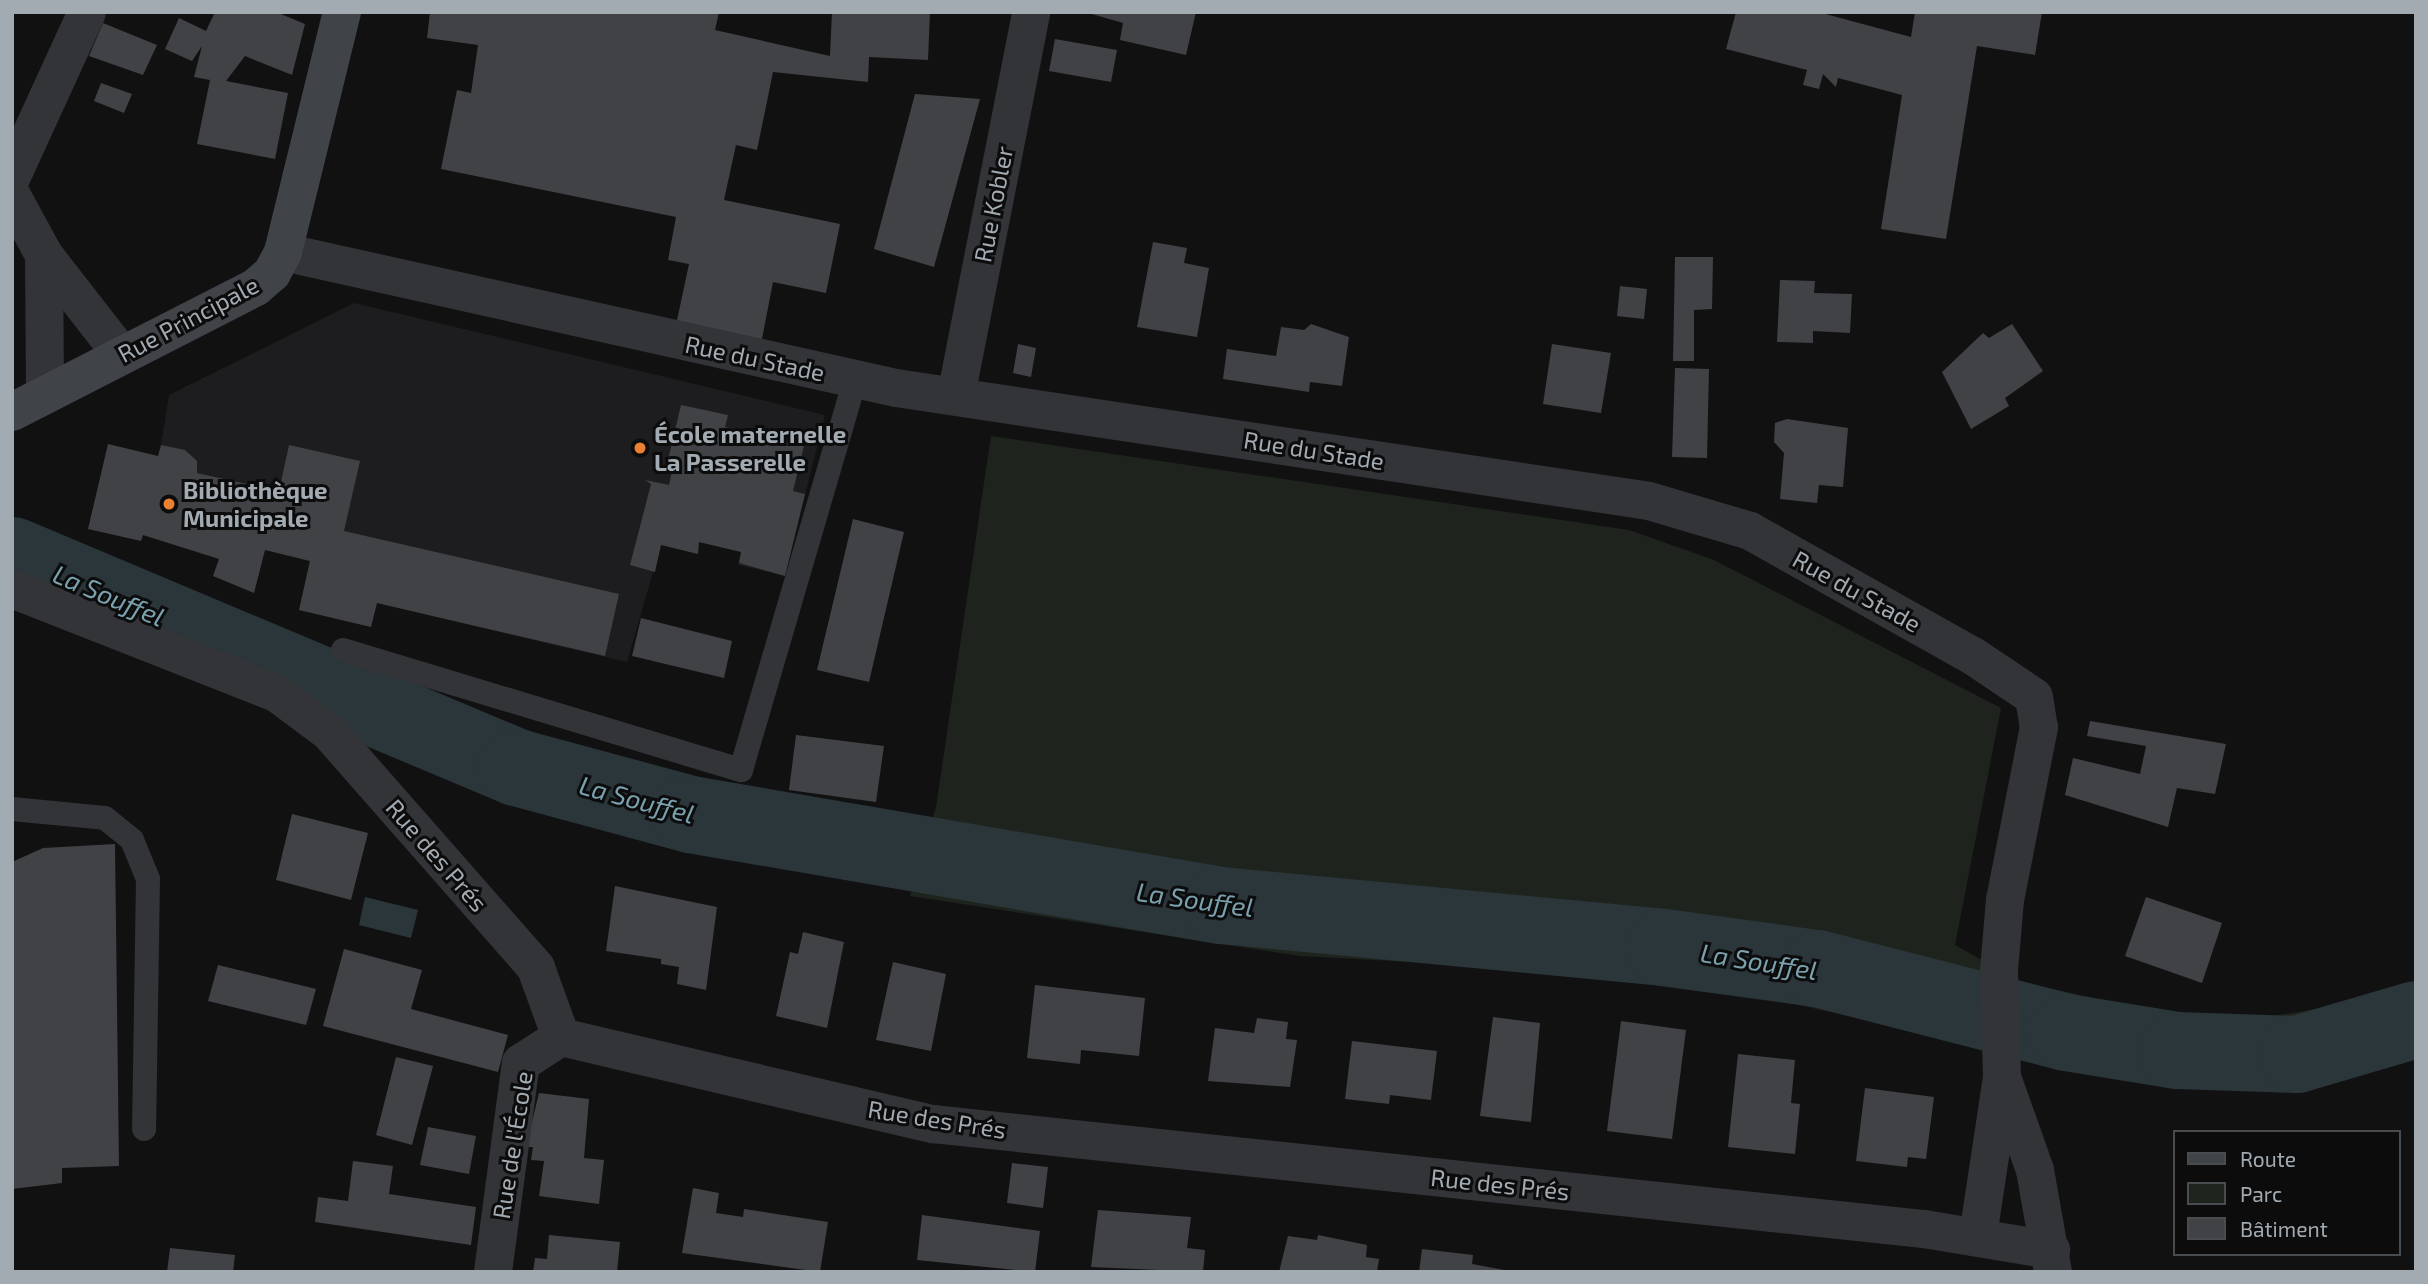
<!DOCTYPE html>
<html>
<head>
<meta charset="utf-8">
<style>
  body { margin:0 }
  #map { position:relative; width:2428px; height:1284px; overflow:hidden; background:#111112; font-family:"Exo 2",sans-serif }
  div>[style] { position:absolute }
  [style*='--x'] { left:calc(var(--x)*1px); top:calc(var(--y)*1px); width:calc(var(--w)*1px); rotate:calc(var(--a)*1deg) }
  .built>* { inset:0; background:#1d1d1f }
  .green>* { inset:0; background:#1e241d }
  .water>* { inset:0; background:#2b363a }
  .river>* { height:77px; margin:-38.5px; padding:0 38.5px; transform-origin:38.5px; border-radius:38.5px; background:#2b363a }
  .building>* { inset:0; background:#404245 }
  .lane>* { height:24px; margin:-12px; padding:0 12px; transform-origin:12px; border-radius:12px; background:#323437 }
  .street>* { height:38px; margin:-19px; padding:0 19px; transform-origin:19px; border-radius:19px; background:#323437 }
  .secondary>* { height:38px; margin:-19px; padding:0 19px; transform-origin:19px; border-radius:19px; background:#404347 }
  .dots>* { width:19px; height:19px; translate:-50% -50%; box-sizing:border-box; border:4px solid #0c0c0d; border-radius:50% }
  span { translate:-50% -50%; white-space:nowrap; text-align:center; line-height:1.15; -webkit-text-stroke:6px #0c0c0d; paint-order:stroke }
  .street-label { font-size:24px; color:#a2abb2 }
  .poi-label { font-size:24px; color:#a2abb2; font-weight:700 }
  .left { translate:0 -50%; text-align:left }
  .water-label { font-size:26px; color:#7aa1ad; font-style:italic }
  .frame { position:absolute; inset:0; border:14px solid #a2abb2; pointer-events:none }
  .legend { position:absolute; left:2173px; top:1130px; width:228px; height:126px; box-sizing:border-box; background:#0c0c0d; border:2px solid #484c4f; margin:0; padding:9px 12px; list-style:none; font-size:21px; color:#a2abb2 }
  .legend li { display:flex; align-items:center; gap:14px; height:35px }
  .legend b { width:35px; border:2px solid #484c4f }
</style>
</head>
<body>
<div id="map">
  <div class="built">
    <div style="clip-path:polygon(354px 303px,825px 415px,785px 576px,738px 565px,741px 552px,699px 542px,698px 554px,661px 545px,627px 662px,377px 603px,371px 627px,299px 610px,310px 561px,265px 550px,279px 491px,197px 473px,188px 452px,161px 445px,169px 395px)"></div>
  </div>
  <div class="green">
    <div style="clip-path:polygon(991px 436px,1629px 530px,1714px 560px,2001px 708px,1955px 945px,2021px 982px,2217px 1025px,2416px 993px,2416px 1042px,2337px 1069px,2159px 1076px,2029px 1055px,1660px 975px,1300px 956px,910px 896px,936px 807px)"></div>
  </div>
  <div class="water">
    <div style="clip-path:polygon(365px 897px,418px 910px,411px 938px,359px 925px)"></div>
  </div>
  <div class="river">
    <div style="--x:12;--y:555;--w:547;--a:22.81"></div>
    <div style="--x:516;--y:767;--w:180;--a:15.1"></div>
    <div style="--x:690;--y:814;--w:538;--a:9.74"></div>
    <div style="--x:1220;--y:905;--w:445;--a:5.4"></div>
    <div style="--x:1663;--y:947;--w:155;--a:7.8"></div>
    <div style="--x:1817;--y:968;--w:257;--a:14.4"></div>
    <div style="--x:2066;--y:1032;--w:112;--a:9.2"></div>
    <div style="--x:2177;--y:1050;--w:119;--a:1.9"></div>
    <div style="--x:2296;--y:1054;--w:125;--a:-16.3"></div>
  </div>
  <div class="building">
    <div style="clip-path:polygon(215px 12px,276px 12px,305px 24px,292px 75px,245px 56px,226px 81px,288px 93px,275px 159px,197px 144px,210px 80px,194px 77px,202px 46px,192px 61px,165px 49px,179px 18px,206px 31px)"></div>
    <div style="clip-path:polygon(430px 12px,719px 12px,715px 30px,830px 56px,832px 12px,930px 12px,928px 60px,869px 57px,868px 82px,773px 72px,757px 150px,736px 145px,724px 200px,840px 224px,826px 293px,773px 282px,761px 344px,676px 325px,689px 264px,668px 260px,676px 217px,441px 169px,457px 90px,471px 93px,478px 45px,427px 38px)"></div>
    <div style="clip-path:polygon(1085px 12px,1196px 12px,1186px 55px,1120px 40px,1123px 23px)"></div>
    <div style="clip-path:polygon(1736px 12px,1818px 12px,1911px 37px,1915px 12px,2042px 12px,2035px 55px,1977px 46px,1946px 239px,1881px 229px,1902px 95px,1838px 78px,1836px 87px,1823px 74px,1819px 89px,1803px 85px,1807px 70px,1726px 49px)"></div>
    <div style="clip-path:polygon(103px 23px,157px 45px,143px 75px,89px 56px)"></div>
    <div style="clip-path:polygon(1055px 39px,1117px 50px,1111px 82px,1049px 71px)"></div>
    <div style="clip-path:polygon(101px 83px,132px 94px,124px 113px,94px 101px)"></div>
    <div style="clip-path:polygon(915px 94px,980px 99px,934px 267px,874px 249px)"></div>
    <div style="clip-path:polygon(1153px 242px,1187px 248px,1184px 263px,1209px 268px,1197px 337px,1137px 327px)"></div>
    <div style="clip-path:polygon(1675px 257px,1713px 257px,1712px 309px,1694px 310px,1694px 361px,1673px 361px)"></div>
    <div style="clip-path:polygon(1780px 280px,1815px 281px,1814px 293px,1852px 294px,1850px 333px,1813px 331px,1813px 343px,1777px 342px)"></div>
    <div style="clip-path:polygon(1620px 286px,1647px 289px,1644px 319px,1617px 316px)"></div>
    <div style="clip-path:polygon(1311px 324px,1349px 337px,1342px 386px,1310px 382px,1309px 392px,1223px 379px,1227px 349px,1276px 356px,1281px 327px,1304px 330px)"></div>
    <div style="clip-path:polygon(2012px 324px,2043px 371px,2005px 398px,2009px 406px,1971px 429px,1942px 372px,1983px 333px,1989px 338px)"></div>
    <div style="clip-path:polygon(1018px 344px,1036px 348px,1031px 377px,1013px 373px)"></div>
    <div style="clip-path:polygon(1552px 344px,1611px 353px,1601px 413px,1543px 404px)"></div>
    <div style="clip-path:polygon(1675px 368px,1709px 369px,1707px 458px,1672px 457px)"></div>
    <div style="clip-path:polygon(681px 405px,728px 415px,725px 427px,804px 446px,793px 491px,805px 494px,785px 576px,739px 563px,741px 552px,699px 542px,698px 554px,661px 545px,655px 572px,630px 565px,651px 484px,645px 480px,669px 485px,673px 466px,667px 464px)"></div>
    <div style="clip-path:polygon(1787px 419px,1848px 428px,1843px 487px,1819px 485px,1817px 503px,1780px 499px,1784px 453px,1774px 442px,1775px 423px)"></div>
    <div style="clip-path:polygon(108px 444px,158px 456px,161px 445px,185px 450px,197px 461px,197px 473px,279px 491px,289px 445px,360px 461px,344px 531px,619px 594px,605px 656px,377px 603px,371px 627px,299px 610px,310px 561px,265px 550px,254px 593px,213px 576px,219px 559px,143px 535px,141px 541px,88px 529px)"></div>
    <div style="clip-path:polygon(853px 519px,904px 532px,869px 682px,817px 670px)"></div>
    <div style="clip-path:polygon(641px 618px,732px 641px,724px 678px,632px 656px)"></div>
    <div style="clip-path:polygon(2090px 721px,2226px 744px,2215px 794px,2177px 788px,2168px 827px,2065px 795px,2073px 758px,2140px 774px,2146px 746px,2087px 736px)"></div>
    <div style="clip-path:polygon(796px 735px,884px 746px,876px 802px,789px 790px)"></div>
    <div style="clip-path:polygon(292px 814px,368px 833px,351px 900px,276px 880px)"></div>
    <div style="clip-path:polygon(115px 844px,119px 1166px,62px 1168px,62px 1183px,12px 1189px,12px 862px,43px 848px)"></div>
    <div style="clip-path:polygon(615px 886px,717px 907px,706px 990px,677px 984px,679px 967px,661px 964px,661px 959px,606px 951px)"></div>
    <div style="clip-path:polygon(2146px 897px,2222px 923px,2202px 983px,2125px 956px)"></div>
    <div style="clip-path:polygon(803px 932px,844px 942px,827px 1028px,776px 1016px,790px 952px,798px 954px)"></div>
    <div style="clip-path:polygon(344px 949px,422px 970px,411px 1009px,508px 1035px,498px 1072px,323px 1026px)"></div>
    <div style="clip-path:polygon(893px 962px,946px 974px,931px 1051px,876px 1040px)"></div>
    <div style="clip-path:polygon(218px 965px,316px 989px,306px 1025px,208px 1001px)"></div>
    <div style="clip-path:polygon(1035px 985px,1145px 998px,1139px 1056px,1081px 1050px,1080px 1064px,1027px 1058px)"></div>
    <div style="clip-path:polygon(1493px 1017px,1540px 1023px,1531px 1122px,1480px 1116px)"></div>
    <div style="clip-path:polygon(1257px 1018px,1288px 1022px,1286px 1039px,1297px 1040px,1290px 1087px,1208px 1081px,1215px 1028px,1254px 1033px)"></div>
    <div style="clip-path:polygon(1621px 1021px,1686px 1030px,1672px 1139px,1607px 1131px)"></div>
    <div style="clip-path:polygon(1352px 1041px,1437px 1051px,1431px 1100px,1390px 1095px,1389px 1104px,1345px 1099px)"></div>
    <div style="clip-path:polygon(1738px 1054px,1795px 1060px,1791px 1103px,1800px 1104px,1795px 1154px,1728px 1147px)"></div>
    <div style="clip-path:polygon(396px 1057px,433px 1066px,412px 1145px,376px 1135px)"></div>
    <div style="clip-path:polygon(1865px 1088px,1934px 1097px,1926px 1159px,1908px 1157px,1907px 1167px,1856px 1161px)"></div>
    <div style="clip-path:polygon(539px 1093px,589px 1099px,584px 1158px,604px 1160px,599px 1204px,539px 1196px,544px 1161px,531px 1160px,533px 1147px,526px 1147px)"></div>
    <div style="clip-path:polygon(428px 1127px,476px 1136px,469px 1174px,420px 1165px)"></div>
    <div style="clip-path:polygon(353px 1161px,393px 1166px,389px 1194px,476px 1207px,471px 1245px,315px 1222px,318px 1197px,348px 1201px)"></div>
    <div style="clip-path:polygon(1012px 1163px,1048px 1167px,1043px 1208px,1007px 1203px)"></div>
    <div style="clip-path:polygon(693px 1188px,719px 1193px,716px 1213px,743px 1217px,744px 1209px,828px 1222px,820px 1272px,682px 1253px)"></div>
    <div style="clip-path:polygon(1098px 1210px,1191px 1217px,1187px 1248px,1205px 1250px,1203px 1272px,1091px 1267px)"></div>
    <div style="clip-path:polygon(922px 1215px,1040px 1231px,1035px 1272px,917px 1260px)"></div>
    <div style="clip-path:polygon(549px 1235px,620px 1242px,617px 1272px,533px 1272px,535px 1258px,547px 1259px)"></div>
    <div style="clip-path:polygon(1318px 1235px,1367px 1245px,1366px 1257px,1379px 1259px,1377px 1272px,1279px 1272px,1288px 1236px,1317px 1240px)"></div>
    <div style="clip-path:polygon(170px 1248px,235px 1255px,233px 1272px,167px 1272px)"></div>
    <div style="clip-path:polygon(1422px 1249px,1473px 1255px,1472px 1264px,1515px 1272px,1419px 1272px)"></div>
  </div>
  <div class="lane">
    <div style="--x:343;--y:650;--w:416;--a:16.8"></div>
    <div style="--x:741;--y:770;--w:406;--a:-73.7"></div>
    <div style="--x:12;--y:809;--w:93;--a:5.5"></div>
    <div style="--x:105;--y:818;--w:35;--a:39"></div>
    <div style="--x:132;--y:840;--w:42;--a:67.7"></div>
    <div style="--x:148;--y:879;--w:250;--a:90.9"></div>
  </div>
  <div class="street">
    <div style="--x:12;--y:176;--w:180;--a:-65.4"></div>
    <div style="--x:12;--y:196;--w:67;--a:61.5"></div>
    <div style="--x:283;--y:252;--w:628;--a:12.51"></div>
    <div style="--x:896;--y:388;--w:761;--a:8.53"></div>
    <div style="--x:1649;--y:501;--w:105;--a:16.5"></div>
    <div style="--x:1750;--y:531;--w:256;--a:29.3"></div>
    <div style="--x:1973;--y:656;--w:73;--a:33.9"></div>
    <div style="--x:2034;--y:697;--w:30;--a:81"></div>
    <div style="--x:2039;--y:727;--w:176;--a:101.1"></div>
    <div style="--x:2005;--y:900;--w:70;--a:94.9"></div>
    <div style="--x:1999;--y:970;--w:107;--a:88.4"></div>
    <div style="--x:45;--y:394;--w:139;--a:-90.4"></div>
    <div style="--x:44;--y:255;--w:125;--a:52.1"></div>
    <div style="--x:956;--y:396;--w:391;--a:-78.9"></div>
    <div style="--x:12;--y:589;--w:286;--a:21.5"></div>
    <div style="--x:278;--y:694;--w:64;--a:36.7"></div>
    <div style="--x:329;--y:732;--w:314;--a:48.7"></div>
    <div style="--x:536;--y:968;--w:73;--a:70.1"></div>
    <div style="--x:561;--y:1037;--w:382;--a:13.2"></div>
    <div style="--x:933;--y:1124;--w:997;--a:6.05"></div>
    <div style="--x:1924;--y:1229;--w:129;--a:9.4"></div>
    <div style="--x:1978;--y:1236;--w:161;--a:-81.4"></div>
    <div style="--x:2002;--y:1077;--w:99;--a:70.5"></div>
    <div style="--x:2035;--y:1170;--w:104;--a:80"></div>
    <div style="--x:493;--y:1272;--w:211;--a:-82.4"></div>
    <div style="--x:521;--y:1063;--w:48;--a:-33"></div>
  </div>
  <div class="secondary">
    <div style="--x:12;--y:412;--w:274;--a:-27.1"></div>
    <div style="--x:256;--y:287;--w:21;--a:-41"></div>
    <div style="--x:272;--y:273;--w:24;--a:-62"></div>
    <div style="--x:283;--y:252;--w:247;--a:-76.2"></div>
  </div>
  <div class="dots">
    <div style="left:640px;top:448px;background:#ea8031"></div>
    <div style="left:169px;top:504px;background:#ea8031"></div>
  </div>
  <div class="street-label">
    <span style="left:993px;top:204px;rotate:-79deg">Rue Kobler</span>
    <span style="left:188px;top:319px;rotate:-28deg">Rue Principale</span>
    <span style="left:755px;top:358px;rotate:12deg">Rue du Stade</span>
    <span style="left:1314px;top:450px;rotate:9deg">Rue du Stade</span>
    <span style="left:1857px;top:591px;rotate:29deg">Rue du Stade</span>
    <span style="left:437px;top:855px;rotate:49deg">Rue des Prés</span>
    <span style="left:937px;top:1119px;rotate:9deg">Rue des Prés</span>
    <span style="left:512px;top:1145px;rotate:-81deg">Rue de l'École</span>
    <span style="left:1500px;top:1184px;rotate:6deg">Rue des Prés</span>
  </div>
  <div class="poi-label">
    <span class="left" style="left:654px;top:448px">École maternelle<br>La Passerelle</span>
    <span class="left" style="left:183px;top:504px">Bibliothèque<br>Municipale</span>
  </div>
  <div class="water-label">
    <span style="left:109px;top:595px;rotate:23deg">La Souffel</span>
    <span style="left:637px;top:799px;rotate:15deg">La Souffel</span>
    <span style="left:1195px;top:899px;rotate:8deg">La Souffel</span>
    <span style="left:1759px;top:961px;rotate:9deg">La Souffel</span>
  </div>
  <div class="frame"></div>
  <ul class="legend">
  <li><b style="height:9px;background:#404347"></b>Route</li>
  <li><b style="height:19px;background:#1e241d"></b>Parc</li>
  <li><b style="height:19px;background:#404245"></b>Bâtiment</li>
  </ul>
</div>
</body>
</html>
